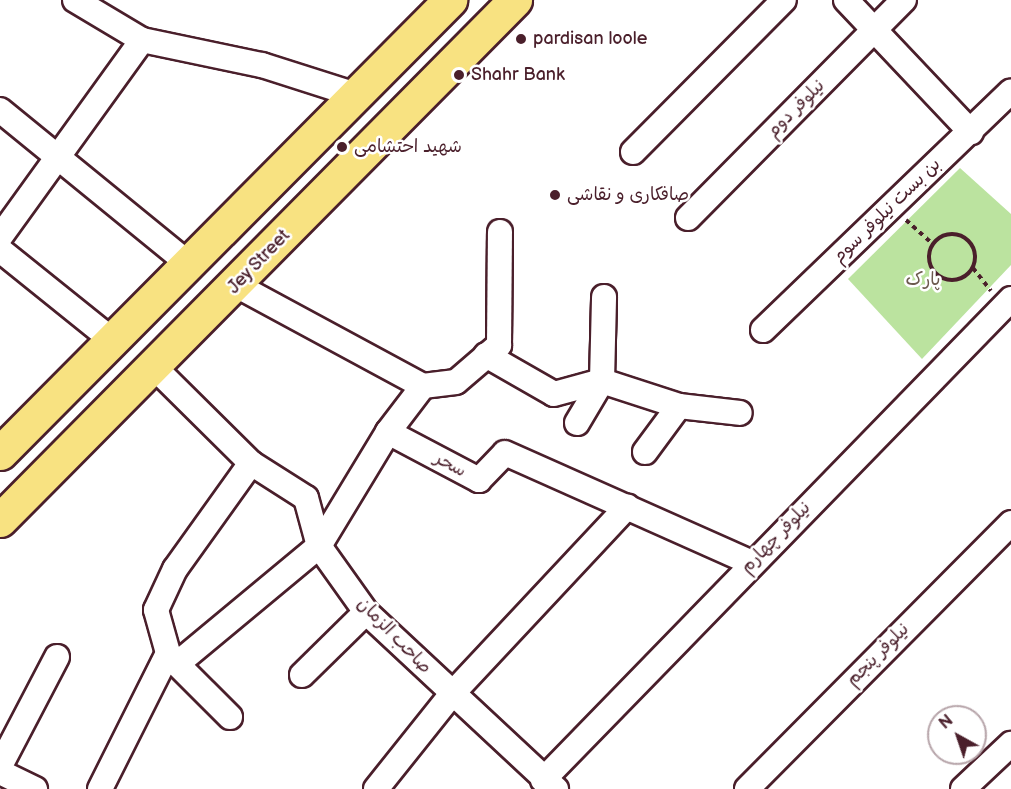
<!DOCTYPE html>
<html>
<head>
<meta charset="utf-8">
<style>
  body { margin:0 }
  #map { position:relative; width:1011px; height:789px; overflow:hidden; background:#fff; font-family:"Balsamiq Sans","Playpen Sans Arabic",sans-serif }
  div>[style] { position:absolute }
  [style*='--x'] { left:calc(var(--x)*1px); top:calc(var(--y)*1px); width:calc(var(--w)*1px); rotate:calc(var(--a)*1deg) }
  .green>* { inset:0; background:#bbe39f }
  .path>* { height:4px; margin-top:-2px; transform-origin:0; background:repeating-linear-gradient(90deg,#4a1f2b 0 4.5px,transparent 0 9px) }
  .path>.ring { margin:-2px; padding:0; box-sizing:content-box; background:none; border:4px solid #4a1f2b; border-radius:50% }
  .roads { filter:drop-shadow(2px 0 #4a1f2b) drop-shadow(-2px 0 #4a1f2b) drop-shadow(0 2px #4a1f2b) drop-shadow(0 -2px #4a1f2b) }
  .street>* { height:24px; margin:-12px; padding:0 12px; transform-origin:12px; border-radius:12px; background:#fff }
  .primary>* { height:33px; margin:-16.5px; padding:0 16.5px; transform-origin:16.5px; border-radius:16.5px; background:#f8e281 }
  .dots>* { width:16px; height:16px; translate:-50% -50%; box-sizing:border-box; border:3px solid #fff; border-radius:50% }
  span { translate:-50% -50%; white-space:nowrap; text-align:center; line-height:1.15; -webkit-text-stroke:5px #fff; paint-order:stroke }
  .poi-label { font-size:18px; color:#4a1f2b }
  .left { translate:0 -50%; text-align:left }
  .street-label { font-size:18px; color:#4a1f2b }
  .park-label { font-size:18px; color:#6c5a4e }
  .north { position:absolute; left:927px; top:705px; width:60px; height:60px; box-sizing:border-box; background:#fff; border:2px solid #b7a5aa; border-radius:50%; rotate:320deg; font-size:16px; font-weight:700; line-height:24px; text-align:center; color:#4a1f2b }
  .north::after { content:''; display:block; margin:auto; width:21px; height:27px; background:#4a1f2b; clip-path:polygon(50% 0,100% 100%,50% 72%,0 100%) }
</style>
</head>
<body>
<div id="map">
  <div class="green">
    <div style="clip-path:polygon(960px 168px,1011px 214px,1011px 265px,922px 359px,848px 279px)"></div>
  </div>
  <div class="path">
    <div style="--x:906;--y:220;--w:36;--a:42"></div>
    <div class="ring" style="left:929px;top:234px;width:42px;height:42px"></div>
    <div style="--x:973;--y:268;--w:29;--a:52"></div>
  </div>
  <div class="roads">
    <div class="street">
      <div style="--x:75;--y:0;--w:78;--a:30.8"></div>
      <div style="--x:142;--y:40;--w:123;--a:11.8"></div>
      <div style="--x:262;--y:65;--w:99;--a:17.7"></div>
      <div style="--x:846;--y:0;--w:182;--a:46.6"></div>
      <div style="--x:0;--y:110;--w:244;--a:39.2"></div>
      <div style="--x:633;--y:152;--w:214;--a:-45.2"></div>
      <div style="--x:688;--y:218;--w:307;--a:-45.3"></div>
      <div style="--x:0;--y:237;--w:243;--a:-54.2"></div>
      <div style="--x:0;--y:250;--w:145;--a:38.8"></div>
      <div style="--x:236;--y:285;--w:213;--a:28.4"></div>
      <div style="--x:423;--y:386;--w:58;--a:127.3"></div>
      <div style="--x:388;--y:432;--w:103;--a:27.8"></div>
      <div style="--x:479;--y:480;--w:37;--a:-46"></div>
      <div style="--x:505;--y:453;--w:270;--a:24"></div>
      <div style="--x:763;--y:330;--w:344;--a:-43.9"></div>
      <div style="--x:486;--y:355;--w:78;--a:29.8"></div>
      <div style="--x:554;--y:394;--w:50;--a:-15.2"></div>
      <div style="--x:602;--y:381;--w:81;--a:18"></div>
      <div style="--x:679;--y:406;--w:61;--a:6.5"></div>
      <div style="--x:155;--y:368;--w:135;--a:44.7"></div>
      <div style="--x:251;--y:463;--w:65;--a:32.5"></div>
      <div style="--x:306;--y:498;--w:50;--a:74.8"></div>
      <div style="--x:319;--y:546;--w:81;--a:54.5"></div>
      <div style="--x:366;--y:612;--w:260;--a:43"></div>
      <div style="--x:423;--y:386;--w:33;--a:-7"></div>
      <div style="--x:456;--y:382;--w:57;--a:-40.7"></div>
      <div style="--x:499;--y:345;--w:113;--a:-89.5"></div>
      <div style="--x:577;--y:423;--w:49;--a:-59.2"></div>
      <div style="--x:602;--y:381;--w:84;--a:-88.6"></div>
      <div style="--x:645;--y:452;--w:57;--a:-53.5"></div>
      <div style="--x:251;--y:463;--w:130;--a:125.6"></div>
      <div style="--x:175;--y:569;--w:45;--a:114.9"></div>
      <div style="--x:156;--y:610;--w:45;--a:74.4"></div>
      <div style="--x:168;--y:653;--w:14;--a:51"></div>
      <div style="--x:177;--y:664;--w:185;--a:-39.7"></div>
      <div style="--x:319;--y:546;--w:133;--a:-58.8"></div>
      <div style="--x:177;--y:664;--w:75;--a:45"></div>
      <div style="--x:302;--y:675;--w:90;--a:-44.5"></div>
      <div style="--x:0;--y:766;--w:123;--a:-62.4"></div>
      <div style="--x:0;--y:772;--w:39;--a:26"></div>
      <div style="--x:543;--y:780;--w:671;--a:-45.78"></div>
      <div style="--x:100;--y:789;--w:152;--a:-63.4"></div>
      <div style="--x:376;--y:789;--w:120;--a:-51.4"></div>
      <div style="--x:451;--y:695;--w:258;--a:-46.9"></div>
      <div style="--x:747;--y:789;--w:375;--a:-45.2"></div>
      <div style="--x:963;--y:789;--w:66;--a:-43.2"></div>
    </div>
    <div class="primary">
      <div style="--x:0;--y:453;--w:639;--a:-45.19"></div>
      <div style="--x:0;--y:520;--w:732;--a:-45.28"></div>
    </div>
  </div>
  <div class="dots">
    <div style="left:521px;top:39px;background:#4a1f2b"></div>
    <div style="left:459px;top:75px;background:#4a1f2b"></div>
    <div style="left:342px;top:147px;background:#4a1f2b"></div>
    <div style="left:555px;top:195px;background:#4a1f2b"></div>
  </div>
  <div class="poi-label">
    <span class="left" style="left:533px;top:39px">pardisan loole</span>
    <span class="left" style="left:471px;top:75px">Shahr Bank</span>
    <span class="left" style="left:354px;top:147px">شهید احتشامی</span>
    <span class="left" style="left:567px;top:195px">صافکاری و نقاشی</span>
  </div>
  <div class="street-label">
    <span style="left:796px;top:109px;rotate:-45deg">نیلوفر دوم</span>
    <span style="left:887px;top:211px;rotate:-44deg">بن بست نیلوفر سوم</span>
    <span style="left:259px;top:262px;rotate:-46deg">Jey Street</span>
    <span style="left:450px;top:465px;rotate:28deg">سحر</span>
    <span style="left:776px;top:538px;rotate:-46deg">نیلوفر چهارم</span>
    <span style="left:394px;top:636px;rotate:46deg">صاحب الزمان</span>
    <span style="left:878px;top:655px;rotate:-45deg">نیلوفر پنجم</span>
  </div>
  <div class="park-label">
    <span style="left:923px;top:280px">پارک</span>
  </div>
  <div class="north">N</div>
</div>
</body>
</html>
